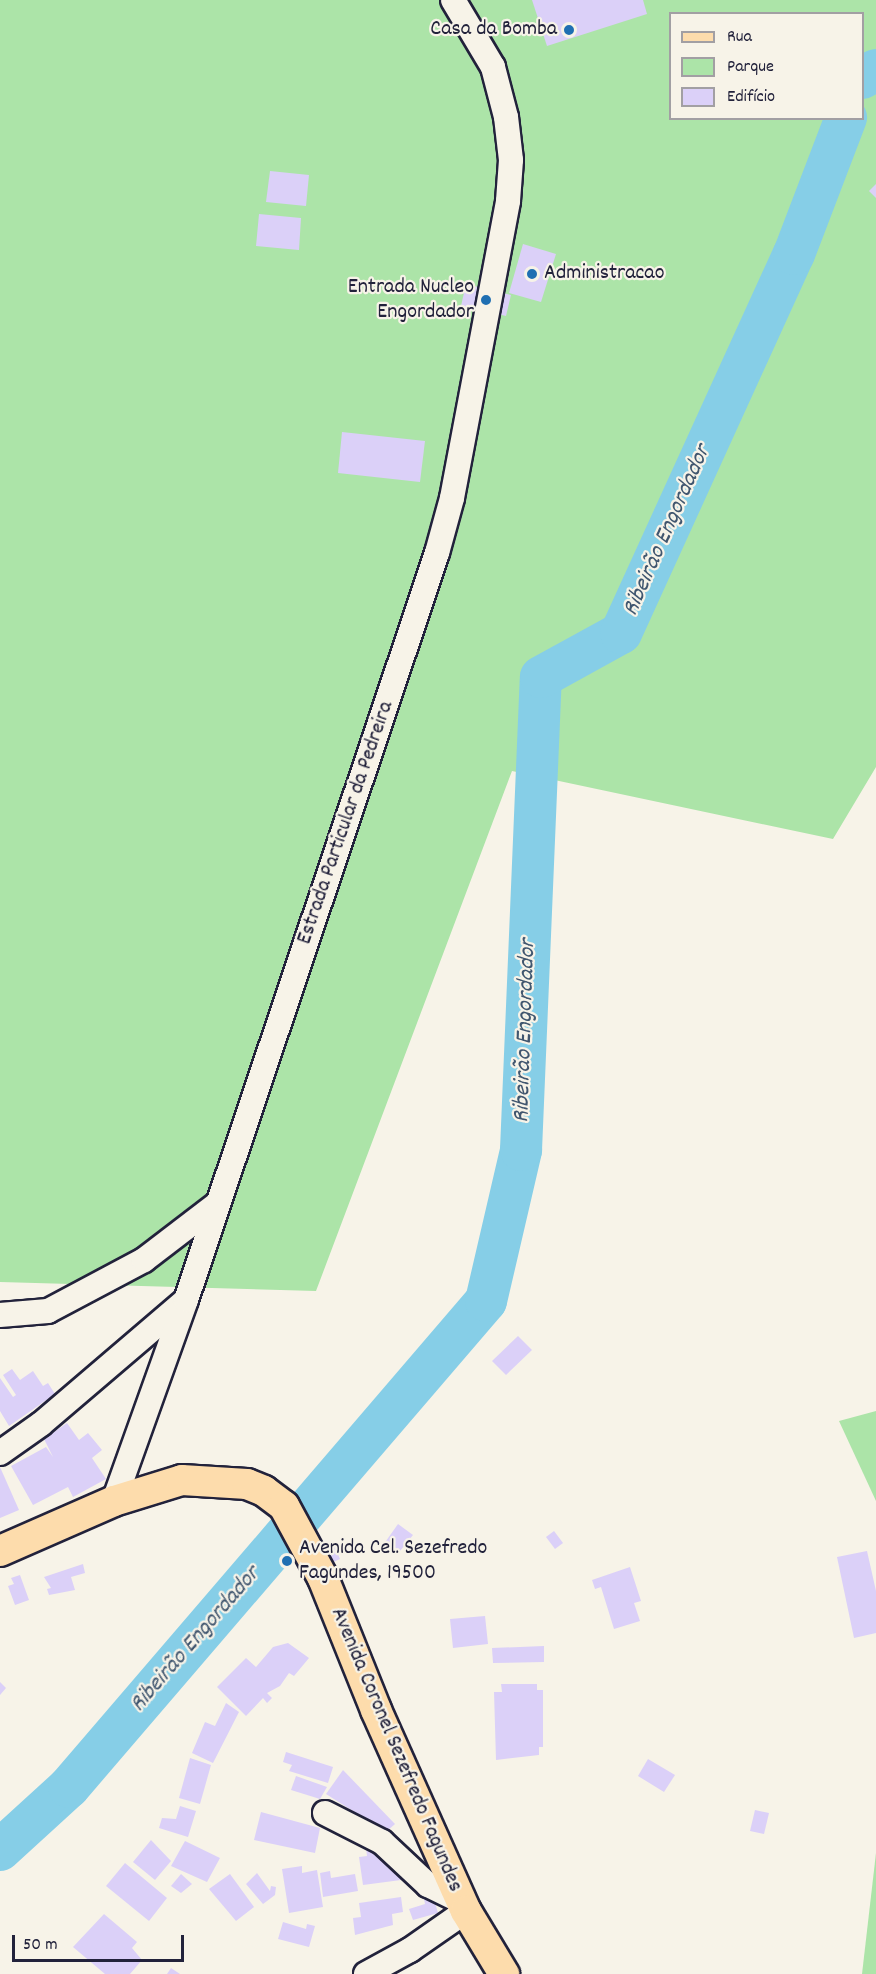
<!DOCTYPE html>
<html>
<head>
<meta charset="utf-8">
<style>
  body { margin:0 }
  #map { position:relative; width:876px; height:1974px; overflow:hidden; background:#f7f3e8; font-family:Dekko,sans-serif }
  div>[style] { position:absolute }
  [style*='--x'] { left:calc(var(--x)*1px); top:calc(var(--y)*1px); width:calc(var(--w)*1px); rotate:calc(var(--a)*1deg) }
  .green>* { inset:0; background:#ace4a8 }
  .river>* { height:42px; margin:-21px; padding:0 21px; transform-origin:21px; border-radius:21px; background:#86cee7 }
  .building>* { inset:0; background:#dbd0f8 }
  .roads { filter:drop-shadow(2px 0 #22223b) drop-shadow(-2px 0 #22223b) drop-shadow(0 2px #22223b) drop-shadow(0 -2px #22223b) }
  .minor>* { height:24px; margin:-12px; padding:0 12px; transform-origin:12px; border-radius:12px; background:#f7f3e8 }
  .major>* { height:30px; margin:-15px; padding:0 15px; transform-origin:15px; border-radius:15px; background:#fddcac }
  .dots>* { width:16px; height:16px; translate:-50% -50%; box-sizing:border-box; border:3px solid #f7f3e8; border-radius:50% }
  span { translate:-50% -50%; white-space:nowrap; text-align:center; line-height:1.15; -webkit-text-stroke:4.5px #f7f3e8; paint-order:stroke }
  .poi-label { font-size:22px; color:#22223b }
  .right { translate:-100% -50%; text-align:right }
  .left { translate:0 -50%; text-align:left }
  .street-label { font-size:22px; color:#22223b }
  .water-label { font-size:24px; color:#40566f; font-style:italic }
  .legend { position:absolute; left:669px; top:12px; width:195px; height:108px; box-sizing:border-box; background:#f7f3e8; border:2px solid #a29fa3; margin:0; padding:8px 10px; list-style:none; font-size:18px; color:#22223b }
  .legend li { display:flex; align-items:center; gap:12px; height:30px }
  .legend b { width:30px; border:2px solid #a29fa3 }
  .scale { position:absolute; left:12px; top:1935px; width:172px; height:27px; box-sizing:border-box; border:3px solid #22223b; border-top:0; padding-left:8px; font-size:18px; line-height:21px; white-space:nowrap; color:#22223b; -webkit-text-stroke:4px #f7f3e8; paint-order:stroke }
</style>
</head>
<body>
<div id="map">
  <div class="green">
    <div style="clip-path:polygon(evenodd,0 0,876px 0,876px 767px,833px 839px,512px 771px,316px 1291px,0 1282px,0 0,670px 14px,862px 14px,862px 118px,670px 118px,670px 14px)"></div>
    <div style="clip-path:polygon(876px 1411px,876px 1501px,839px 1421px)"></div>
    <div style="clip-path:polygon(876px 1853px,876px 1974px,862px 1974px)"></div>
  </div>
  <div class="river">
    <div style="--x:862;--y:78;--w:16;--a:-30"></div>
    <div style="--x:0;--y:1850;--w:93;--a:-42.4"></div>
    <div style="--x:69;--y:1787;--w:640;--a:-49.37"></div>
    <div style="--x:486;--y:1301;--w:155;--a:-76.9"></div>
    <div style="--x:521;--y:1150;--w:473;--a:-87.6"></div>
    <div style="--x:541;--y:677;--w:91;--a:-28.8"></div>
    <div style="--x:621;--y:633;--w:417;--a:-65.5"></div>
    <div style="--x:794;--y:254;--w:146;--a:-69.1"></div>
  </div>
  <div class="building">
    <div style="clip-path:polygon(532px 0,643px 0,647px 14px,547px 46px)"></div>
    <div style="clip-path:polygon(270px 171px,309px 175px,306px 206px,266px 202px)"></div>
    <div style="clip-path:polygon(876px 184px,876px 198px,869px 191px)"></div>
    <div style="clip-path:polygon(259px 214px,301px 218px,299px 250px,256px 246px)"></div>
    <div style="clip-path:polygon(523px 244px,556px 254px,541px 302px,509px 293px)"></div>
    <div style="clip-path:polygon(466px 284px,511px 295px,506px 316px,461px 306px)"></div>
    <div style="clip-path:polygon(342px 432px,425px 441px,420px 482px,338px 473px)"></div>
    <div style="clip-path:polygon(518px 1336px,532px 1350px,506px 1375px,492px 1361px)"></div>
    <div style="clip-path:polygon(12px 1369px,20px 1380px,33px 1371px,43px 1386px,48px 1383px,55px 1394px,9px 1426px,0 1411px,0 1378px,13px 1397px,16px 1395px,3px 1375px)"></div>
    <div style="clip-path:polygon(67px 1423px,79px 1440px,88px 1433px,102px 1450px,92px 1458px,106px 1479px,73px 1497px,68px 1487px,33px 1505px,11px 1466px,46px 1447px,53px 1457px,44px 1439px)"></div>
    <div style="clip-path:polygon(0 1467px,19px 1510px,0 1518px)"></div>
    <div style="clip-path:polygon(398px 1524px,413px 1535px,400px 1551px,386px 1541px)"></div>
    <div style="clip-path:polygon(554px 1531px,563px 1543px,555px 1549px,546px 1537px)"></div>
    <div style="clip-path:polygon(333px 1543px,340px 1559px,329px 1564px,321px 1548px)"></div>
    <div style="clip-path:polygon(867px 1551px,876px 1591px,876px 1633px,854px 1638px,837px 1557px)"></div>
    <div style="clip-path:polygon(83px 1564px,85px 1573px,71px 1577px,75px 1590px,49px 1595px,47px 1589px,51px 1588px,44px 1577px)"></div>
    <div style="clip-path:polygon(630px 1567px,641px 1601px,634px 1603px,640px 1621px,614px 1629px,601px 1587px,595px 1589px,592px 1580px)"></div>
    <div style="clip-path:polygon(20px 1575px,29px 1600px,15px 1605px,8px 1586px,14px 1584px,11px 1578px)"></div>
    <div style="clip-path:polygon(485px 1616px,488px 1644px,453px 1648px,450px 1619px)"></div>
    <div style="clip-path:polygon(288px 1643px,309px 1658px,294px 1676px,289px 1673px,280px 1686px,267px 1693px,272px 1698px,267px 1703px,263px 1698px,246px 1716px,217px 1687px,246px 1658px,256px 1667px,273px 1647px)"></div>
    <div style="clip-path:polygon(544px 1646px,544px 1662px,493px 1663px,492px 1648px)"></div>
    <div style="clip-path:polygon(0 1682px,6px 1688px,0 1695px)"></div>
    <div style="clip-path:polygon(501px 1684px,537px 1684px,537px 1690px,543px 1690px,543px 1747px,539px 1747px,539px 1755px,496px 1760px,494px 1692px,502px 1692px)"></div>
    <div style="clip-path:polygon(226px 1703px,239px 1712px,213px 1763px,192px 1753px,205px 1722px,215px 1726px)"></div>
    <div style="clip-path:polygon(286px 1752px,333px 1767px,328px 1783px,289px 1771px,292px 1765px,283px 1762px)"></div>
    <div style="clip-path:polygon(190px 1758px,211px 1765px,200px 1804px,179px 1798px)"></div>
    <div style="clip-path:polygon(648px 1759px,675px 1775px,664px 1792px,638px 1776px)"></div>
    <div style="clip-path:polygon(343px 1770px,395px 1824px,386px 1832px,326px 1794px)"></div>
    <div style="clip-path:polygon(296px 1776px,327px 1787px,320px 1799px,291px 1790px)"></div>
    <div style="clip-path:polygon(180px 1806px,196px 1811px,188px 1837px,159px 1828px,162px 1818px,176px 1819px)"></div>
    <div style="clip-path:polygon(755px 1810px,769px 1813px,764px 1834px,750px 1831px)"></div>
    <div style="clip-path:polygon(261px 1812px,320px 1828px,315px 1853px,254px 1840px)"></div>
    <div style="clip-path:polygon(151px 1840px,171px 1861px,155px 1880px,133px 1862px)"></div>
    <div style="clip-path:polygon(185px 1841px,220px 1858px,207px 1882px,171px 1866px)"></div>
    <div style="clip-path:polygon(381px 1847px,400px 1865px,401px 1880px,363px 1885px,359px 1857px,367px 1856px,366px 1848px)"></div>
    <div style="clip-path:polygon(125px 1863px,167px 1898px,149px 1921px,106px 1886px)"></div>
    <div style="clip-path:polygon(302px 1866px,302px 1873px,317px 1870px,323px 1907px,289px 1913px,282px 1869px)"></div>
    <div style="clip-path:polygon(330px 1871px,331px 1878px,355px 1874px,358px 1891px,323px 1897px,320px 1873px)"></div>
    <div style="clip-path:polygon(257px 1873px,270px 1891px,271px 1886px,276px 1887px,275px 1895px,263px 1904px,246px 1884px)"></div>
    <div style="clip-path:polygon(181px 1874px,192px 1884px,181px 1893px,171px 1886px)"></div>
    <div style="clip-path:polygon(230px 1874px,254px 1907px,236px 1921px,209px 1889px)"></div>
    <div style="clip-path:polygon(433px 1896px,438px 1913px,413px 1920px,409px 1909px,425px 1904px,424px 1899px)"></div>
    <div style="clip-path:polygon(401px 1897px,403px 1912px,392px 1914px,393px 1925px,355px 1935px,353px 1918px,361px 1917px,359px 1903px)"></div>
    <div style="clip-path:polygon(104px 1914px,137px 1942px,132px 1948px,142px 1960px,130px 1974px,105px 1974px,73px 1947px)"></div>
    <div style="clip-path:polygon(283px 1922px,306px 1929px,307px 1924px,315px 1926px,309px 1947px,278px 1939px)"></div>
    <div style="clip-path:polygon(171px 1968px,180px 1974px,167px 1974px)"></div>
  </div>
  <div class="roads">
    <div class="minor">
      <div style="--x:0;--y:1315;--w:48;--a:-4.8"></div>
      <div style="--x:48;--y:1311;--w:109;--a:-28"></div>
      <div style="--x:144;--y:1260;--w:92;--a:-37.5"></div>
      <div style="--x:0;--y:1453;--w:50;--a:-35.3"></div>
      <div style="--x:41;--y:1424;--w:188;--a:-40.5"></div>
      <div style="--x:114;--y:1501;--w:214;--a:-70.3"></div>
      <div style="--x:186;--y:1300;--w:788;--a:-71.43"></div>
      <div style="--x:437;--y:553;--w:57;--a:-74.7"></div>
      <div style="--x:452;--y:498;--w:302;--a:-79.3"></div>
      <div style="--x:508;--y:201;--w:41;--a:-85.8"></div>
      <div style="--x:511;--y:160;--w:43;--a:-96.6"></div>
      <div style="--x:506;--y:117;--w:52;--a:-104.6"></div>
      <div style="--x:493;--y:67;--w:78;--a:-120.8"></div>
      <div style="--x:325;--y:1813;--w:64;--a:27"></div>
      <div style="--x:382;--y:1842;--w:63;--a:43.1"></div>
      <div style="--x:428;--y:1885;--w:37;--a:26"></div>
      <div style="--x:366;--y:1974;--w:50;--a:-28.6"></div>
      <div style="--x:410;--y:1950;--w:68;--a:-34.9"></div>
    </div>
    <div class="major">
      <div style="--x:0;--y:1551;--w:124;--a:-23.7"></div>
      <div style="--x:114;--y:1501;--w:71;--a:-17.2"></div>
      <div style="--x:182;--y:1480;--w:65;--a:3.5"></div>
      <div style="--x:247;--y:1484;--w:18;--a:22"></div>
      <div style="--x:264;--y:1491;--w:25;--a:37"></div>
      <div style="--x:284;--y:1506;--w:82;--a:61.6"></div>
      <div style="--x:323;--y:1578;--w:142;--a:68.1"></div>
      <div style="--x:376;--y:1710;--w:220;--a:65.9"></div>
      <div style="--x:466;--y:1911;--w:74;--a:58.9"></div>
    </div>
  </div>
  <div class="dots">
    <div style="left:569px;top:30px;background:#1f6fb2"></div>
    <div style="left:532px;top:274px;background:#1f6fb2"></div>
    <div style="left:486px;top:300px;background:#1f6fb2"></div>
    <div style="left:287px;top:1561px;background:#1f6fb2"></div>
  </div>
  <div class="poi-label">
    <span class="right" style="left:557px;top:30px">Casa da Bomba</span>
    <span class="left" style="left:544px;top:274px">Administracao</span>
    <span class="right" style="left:474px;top:300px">Entrada Nucleo<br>Engordador</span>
    <span class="left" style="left:299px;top:1561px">Avenida Cel. Sezefredo<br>Fagundes, 19500</span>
  </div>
  <div class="street-label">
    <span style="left:346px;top:823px;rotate:-71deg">Estrada Particular da Pedreira</span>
    <span style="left:396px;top:1750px;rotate:67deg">Avenida Coronel Sezefredo Fagundes</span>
  </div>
  <div class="water-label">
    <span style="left:668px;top:531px;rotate:-66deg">Ribeirão Engordador</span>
    <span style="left:526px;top:1031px;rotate:-88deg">Ribeirão Engordador</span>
    <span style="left:196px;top:1640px;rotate:-49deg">Ribeirão Engordador</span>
  </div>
  <ul class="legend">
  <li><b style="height:8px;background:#fddcac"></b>Rua</li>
  <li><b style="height:16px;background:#ace4a8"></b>Parque</li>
  <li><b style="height:16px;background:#dbd0f8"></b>Edifício</li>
  </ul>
  <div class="scale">50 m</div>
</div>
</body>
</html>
